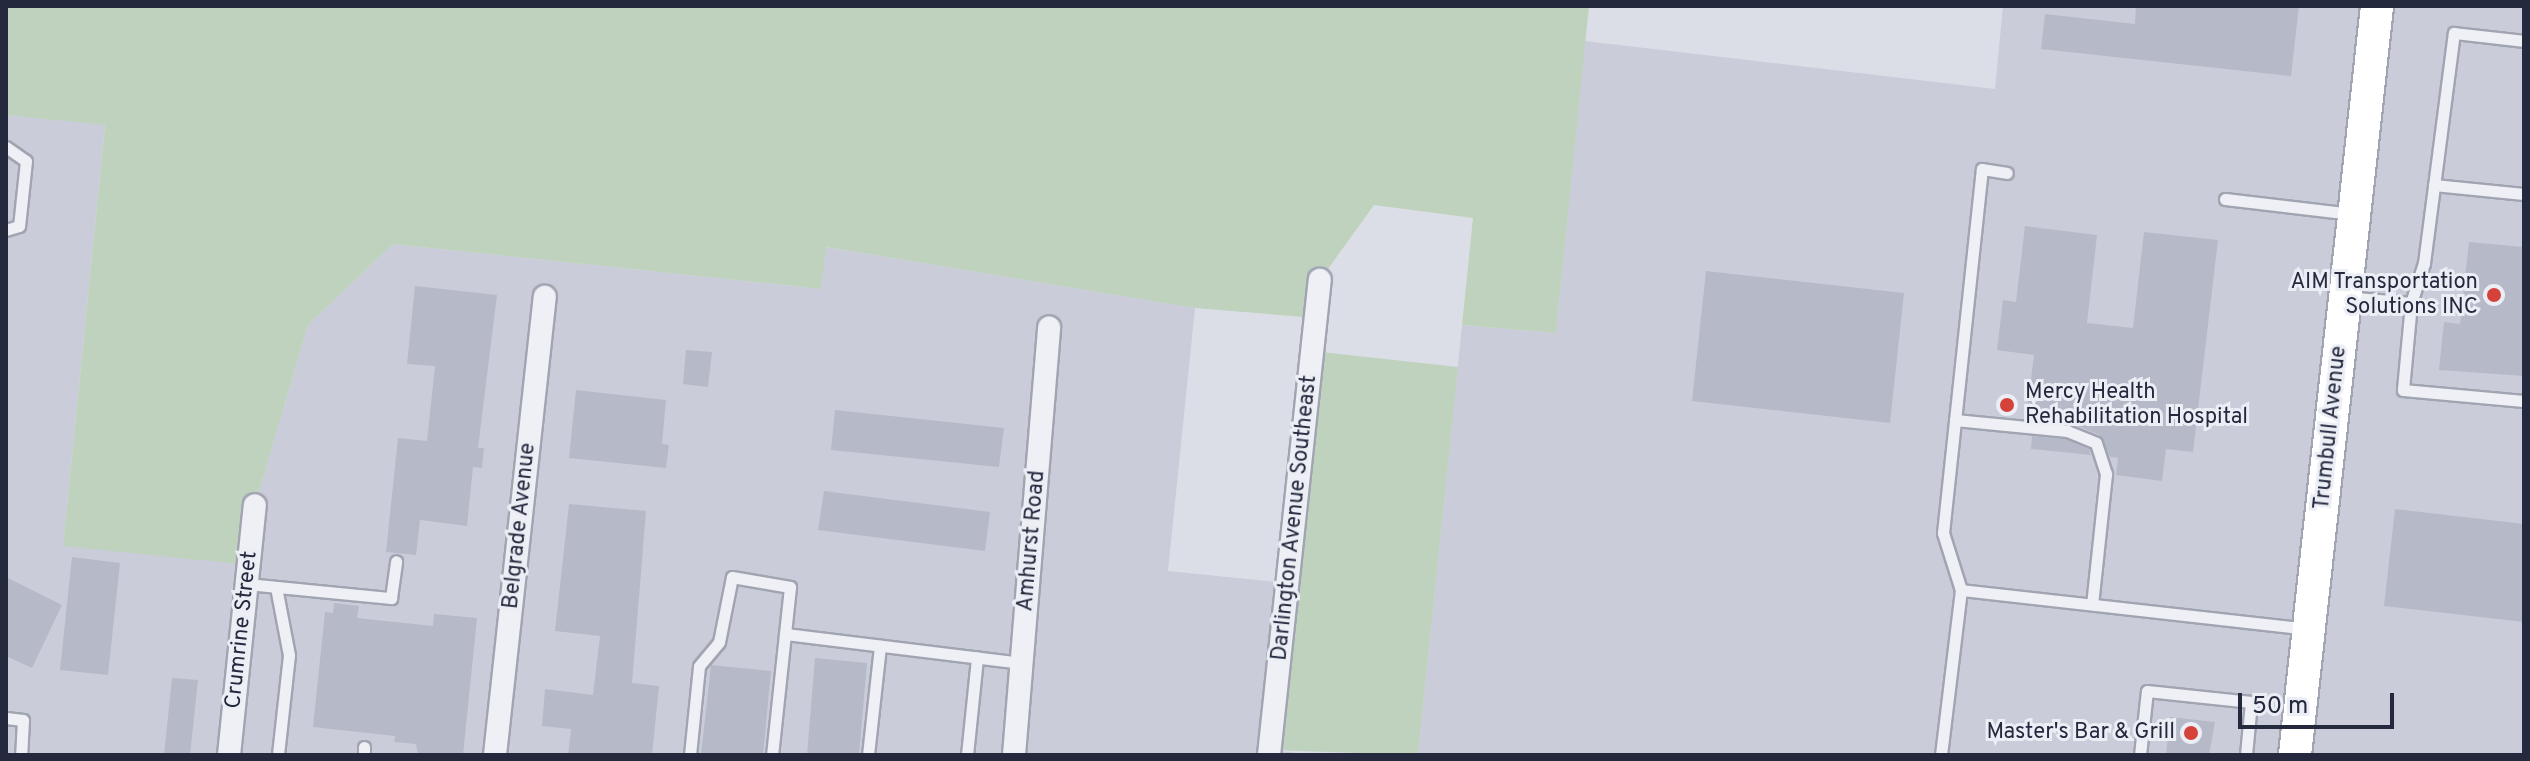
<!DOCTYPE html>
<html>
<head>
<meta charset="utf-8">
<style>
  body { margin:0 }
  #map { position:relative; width:2530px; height:761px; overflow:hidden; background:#dcdee7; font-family:Overpass,sans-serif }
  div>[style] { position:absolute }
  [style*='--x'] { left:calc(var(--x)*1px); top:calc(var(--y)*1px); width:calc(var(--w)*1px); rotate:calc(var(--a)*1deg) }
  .built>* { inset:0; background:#cacdd9 }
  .green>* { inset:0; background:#bed2bd }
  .building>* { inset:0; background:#b6b9c7 }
  .roads { filter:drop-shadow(2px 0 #a1a4b1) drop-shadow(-2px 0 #a1a4b1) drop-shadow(0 2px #a1a4b1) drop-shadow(0 -2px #a1a4b1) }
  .lane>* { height:11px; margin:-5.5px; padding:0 5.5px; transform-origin:5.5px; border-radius:5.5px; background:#eff0f5 }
  .street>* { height:22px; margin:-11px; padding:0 11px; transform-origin:11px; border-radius:11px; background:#eff0f5 }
  .secondary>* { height:32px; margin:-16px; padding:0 16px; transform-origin:16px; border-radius:16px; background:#fff }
  .dots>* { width:22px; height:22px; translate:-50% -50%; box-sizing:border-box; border:4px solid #eceef5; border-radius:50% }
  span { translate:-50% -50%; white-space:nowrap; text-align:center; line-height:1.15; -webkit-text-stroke:6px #eceef5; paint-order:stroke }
  .poi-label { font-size:22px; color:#25293e }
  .right { translate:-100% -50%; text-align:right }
  .left { translate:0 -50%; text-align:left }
  .street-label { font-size:22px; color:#25293e }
  .frame { position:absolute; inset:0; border:8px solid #25293e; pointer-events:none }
  .scale { position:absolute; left:2238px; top:693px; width:156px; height:36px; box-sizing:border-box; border:4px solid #25293e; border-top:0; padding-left:10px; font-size:24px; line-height:28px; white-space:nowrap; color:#25293e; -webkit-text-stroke:6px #eceef5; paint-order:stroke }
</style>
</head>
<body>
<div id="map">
  <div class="built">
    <div style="clip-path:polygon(2003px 6px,2524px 6px,2524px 755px,1418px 755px,1462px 325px,1556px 333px,1585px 41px,1995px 89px)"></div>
    <div style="clip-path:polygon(6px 115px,105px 124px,63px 546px,255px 505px,308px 325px,393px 244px,821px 289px,825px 247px,1195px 308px,1168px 571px,1288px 583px,1270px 750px,1317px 755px,6px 755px)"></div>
  </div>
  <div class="green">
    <div style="clip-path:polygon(6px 6px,1589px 6px,1556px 333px,1462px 325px,1473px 218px,1374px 205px,1320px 280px,1316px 318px,1195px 308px,826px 247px,821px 289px,393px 244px,308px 325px,255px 505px,249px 565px,63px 546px,105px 125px,6px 115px)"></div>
    <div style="clip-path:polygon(1312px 351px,1458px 367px,1418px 755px,1270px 750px)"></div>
  </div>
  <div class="building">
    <div style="clip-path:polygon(2136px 6px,2299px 6px,2291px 76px,2041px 49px,2045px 14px,2135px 24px)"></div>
    <div style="clip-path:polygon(2025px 226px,2097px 235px,2087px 323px,2133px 328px,2144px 232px,2218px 240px,2193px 452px,2166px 449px,2162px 481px,2116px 475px,2118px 458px,2110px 457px,2100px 435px,2070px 423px,2034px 419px,2036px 404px,2028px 403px,2034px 355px,1997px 350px,2003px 300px,2016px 302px)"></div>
    <div style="clip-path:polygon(2469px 242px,2524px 247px,2524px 376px,2439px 370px,2444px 322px,2460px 324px)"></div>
    <div style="clip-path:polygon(1706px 271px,1904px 293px,1890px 423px,1692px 401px)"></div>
    <div style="clip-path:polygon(415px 286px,497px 295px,478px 448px,484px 448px,482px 468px,473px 467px,467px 526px,420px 520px,416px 555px,386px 552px,398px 438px,427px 441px,435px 366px,407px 364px)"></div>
    <div style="clip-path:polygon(686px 350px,712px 352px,708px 387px,683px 384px)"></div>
    <div style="clip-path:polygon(576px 390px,666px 400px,662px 444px,669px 445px,666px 468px,569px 458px)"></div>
    <div style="clip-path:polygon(835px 410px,1004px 428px,999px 467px,831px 450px)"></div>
    <div style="clip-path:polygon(2032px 436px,2065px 439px,2089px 449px,2091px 455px,2031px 449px)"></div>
    <div style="clip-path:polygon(824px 491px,990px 512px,985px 551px,818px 530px)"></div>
    <div style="clip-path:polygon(569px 504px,646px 511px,632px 683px,659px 686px,652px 755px,568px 755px,571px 729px,542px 726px,545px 689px,593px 695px,600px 636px,555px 631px)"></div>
    <div style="clip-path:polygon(2395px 509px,2524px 524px,2524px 622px,2384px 606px)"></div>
    <div style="clip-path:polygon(72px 557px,120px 563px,108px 675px,60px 670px)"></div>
    <div style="clip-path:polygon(6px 577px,62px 605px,32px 668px,6px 656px)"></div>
    <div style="clip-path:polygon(334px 603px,359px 606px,357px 618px,433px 626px,434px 614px,477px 618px,463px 755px,418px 755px,416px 744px,394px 742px,395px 736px,313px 727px,325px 612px,333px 613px)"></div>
    <div style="clip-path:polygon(815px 658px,867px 663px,859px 755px,807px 755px)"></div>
    <div style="clip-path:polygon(711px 665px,771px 671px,763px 755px,701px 755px)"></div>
    <div style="clip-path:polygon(172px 678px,198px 680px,190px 755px,164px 755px)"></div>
    <div style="clip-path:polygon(2170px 717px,2215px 722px,2209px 755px,2166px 755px)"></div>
  </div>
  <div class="roads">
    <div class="lane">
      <div style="--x:6;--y:147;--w:24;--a:35"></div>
      <div style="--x:26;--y:161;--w:65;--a:96.1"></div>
      <div style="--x:19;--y:226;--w:14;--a:163"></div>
      <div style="--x:2434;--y:185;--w:90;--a:5.7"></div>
      <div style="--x:2225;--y:199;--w:128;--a:6.7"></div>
      <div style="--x:2346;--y:297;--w:65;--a:5.3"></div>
      <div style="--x:2411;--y:303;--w:87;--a:95.3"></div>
      <div style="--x:2403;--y:390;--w:121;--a:5.2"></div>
      <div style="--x:2411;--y:303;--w:42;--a:-72"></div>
      <div style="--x:2424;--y:263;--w:232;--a:-82.6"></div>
      <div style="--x:2454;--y:33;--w:70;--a:6.5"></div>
      <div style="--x:1955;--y:420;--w:113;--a:5.6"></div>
      <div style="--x:2067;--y:431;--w:31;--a:22"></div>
      <div style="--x:2096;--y:443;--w:33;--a:72"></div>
      <div style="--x:2106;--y:474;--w:131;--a:96.1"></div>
      <div style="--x:247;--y:584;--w:145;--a:5.6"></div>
      <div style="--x:391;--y:598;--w:37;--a:-82"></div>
      <div style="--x:276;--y:587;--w:69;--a:79.2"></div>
      <div style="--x:289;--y:655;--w:101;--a:96.3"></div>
      <div style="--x:1961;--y:590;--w:347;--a:6.4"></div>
      <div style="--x:785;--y:634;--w:239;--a:7"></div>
      <div style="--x:6;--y:718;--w:17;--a:7"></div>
      <div style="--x:23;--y:720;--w:35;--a:93"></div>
      <div style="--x:364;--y:755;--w:8;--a:-90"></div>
      <div style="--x:690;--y:755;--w:89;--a:-84.2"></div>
      <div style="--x:699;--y:666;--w:31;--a:-50"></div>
      <div style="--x:719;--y:642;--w:66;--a:-78.7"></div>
      <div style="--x:732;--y:577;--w:59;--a:9.8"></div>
      <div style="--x:790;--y:587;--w:169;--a:96.1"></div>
      <div style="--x:868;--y:755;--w:110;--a:-83.7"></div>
      <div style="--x:967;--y:755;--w:98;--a:-84.1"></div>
      <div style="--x:1941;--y:755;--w:166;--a:-83.1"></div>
      <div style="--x:1961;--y:590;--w:60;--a:-107.5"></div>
      <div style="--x:1943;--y:533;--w:366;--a:-83.9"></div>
      <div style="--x:1982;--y:169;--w:25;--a:9"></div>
      <div style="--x:2140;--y:755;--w:64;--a:-83.8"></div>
      <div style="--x:2147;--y:691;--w:105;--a:6"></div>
      <div style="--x:2251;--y:702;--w:53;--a:95.4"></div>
    </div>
    <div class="street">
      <div style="--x:229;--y:755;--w:251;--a:-84.1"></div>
      <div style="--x:495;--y:755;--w:461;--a:-83.8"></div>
      <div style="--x:1014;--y:755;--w:429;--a:-85.3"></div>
      <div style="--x:1269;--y:755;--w:478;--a:-83.9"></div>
    </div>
    <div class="secondary">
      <div style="--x:2295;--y:755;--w:753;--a:-83.75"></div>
    </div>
  </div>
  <div class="dots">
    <div style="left:2494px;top:295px;background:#d4423a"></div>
    <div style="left:2007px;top:405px;background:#d4423a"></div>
    <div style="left:2191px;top:733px;background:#d4423a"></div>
  </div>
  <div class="poi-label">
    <span class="right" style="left:2478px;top:295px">AIM Transportation<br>Solutions INC</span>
    <span class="left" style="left:2025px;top:405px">Mercy Health<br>Rehabilitation Hospital</span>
    <span class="right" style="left:2175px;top:733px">Master's Bar &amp; Grill</span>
  </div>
  <div class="street-label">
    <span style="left:2331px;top:428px;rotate:-84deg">Trumbull Avenue</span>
    <span style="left:1295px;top:518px;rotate:-84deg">Darlington Avenue Southeast</span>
    <span style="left:520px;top:526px;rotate:-84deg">Belgrade Avenue</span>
    <span style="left:1032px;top:541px;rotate:-85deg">Amhurst Road</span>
    <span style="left:242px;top:630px;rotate:-84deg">Crumrine Street</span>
  </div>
  <div class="frame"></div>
  <div class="scale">50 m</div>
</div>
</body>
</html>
